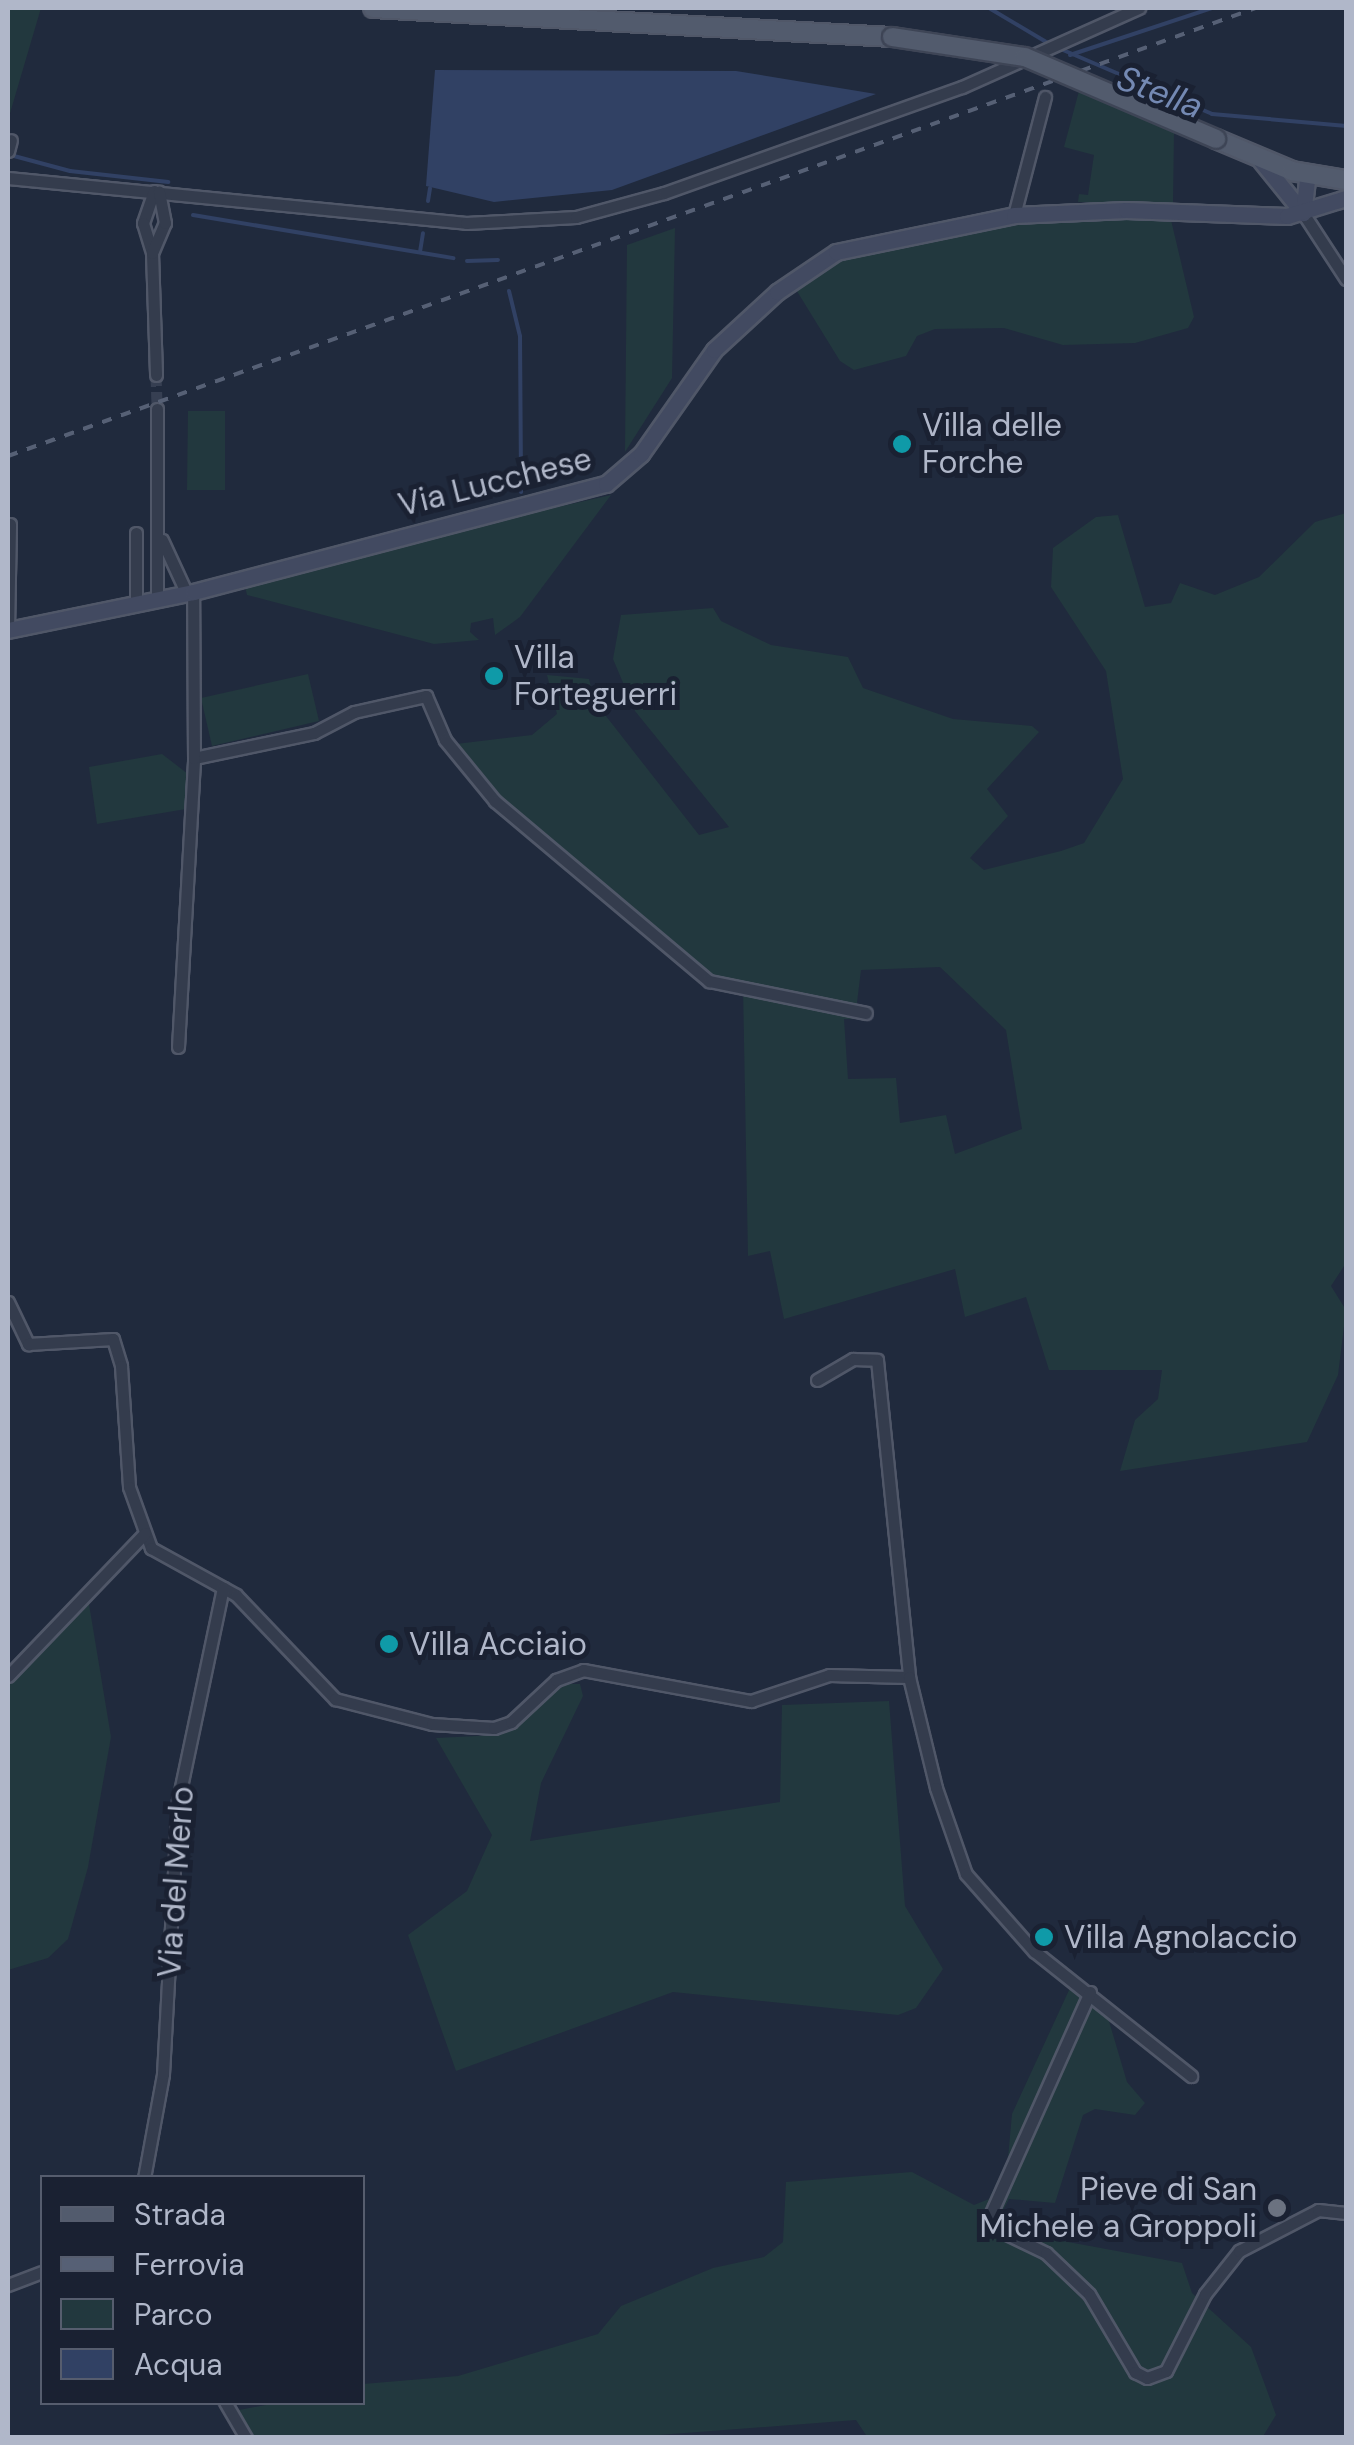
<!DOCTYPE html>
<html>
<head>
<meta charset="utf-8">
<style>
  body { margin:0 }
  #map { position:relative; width:1354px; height:2445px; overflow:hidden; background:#202a3d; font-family:"DM Sans",sans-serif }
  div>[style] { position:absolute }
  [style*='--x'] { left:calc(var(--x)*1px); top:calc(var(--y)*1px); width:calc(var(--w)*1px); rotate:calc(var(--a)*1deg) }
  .green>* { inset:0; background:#22383e }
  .water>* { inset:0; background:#314164 }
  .stream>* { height:4px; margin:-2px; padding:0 2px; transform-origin:2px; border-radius:2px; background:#314164 }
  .street-tunnel>* { height:11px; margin-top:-5.5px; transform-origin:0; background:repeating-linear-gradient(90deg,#363f52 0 11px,transparent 0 16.5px) }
  .roads { filter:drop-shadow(2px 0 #505768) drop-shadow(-2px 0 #505768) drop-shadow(0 2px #505768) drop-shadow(0 -2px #505768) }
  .street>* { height:11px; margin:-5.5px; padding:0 5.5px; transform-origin:5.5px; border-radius:5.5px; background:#343c4d }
  .secondary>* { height:15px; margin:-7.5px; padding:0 7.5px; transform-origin:7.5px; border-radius:7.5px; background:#424a61 }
  .primary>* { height:18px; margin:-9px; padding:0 9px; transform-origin:9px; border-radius:9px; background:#525b6d }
  .rail>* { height:4px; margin-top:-2px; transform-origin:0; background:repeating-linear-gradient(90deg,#566075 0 10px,transparent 0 20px) }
  .bridges { filter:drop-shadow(2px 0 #3e4556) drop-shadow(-2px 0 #3e4556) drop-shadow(0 2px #3e4556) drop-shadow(0 -2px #3e4556) }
  .primary-bridge>* { height:18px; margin:-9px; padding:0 9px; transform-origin:9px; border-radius:9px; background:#525b6d }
  .dots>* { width:28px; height:28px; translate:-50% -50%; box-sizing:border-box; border:5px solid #1a2132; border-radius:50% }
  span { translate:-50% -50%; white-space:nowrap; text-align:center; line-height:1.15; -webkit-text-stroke:10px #1a2132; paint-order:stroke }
  .poi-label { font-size:32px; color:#b0b7c9 }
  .left { translate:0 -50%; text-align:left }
  .right { translate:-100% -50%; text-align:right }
  .street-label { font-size:32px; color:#b0b7c9 }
  .water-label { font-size:35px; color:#7489b3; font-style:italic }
  .frame { position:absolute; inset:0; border:10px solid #b0b7c9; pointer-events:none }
  .legend { position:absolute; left:40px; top:2175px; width:325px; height:230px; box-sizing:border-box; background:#1a2132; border:2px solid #565d6e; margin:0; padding:12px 18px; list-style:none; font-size:30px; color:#b0b7c9 }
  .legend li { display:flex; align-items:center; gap:20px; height:50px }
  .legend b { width:50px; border:2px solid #565d6e }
</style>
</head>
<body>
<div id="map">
  <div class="green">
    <div style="clip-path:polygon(8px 8px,41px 8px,8px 120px)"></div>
    <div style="clip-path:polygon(1079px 91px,1174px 133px,1173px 203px,1078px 202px,1079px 194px,1088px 195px,1094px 155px,1064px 147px)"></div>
    <div style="clip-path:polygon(1109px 217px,1171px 220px,1194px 317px,1188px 328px,1135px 343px,1063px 345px,1004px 328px,935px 329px,917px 336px,906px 356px,854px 370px,840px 361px,795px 288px,844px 259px,895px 246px,988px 227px)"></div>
    <div style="clip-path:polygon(675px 228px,672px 378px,625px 452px,627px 245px)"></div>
    <div style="clip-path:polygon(188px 411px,225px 411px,225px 490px,187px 490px)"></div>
    <div style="clip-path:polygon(611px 495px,520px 617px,495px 635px,493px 618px,471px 623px,470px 632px,479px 640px,434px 644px,247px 595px,245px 586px,394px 544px)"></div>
    <div style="clip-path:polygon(evenodd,1346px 513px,1346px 1263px,1331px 1286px,1346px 1310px,1338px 1375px,1307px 1442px,1120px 1471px,1135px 1420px,1158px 1399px,1162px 1370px,1049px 1370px,1026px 1297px,965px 1317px,955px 1269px,784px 1319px,770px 1251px,748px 1256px,743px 986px,713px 976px,508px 806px,456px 744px,532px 735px,557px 714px,547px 675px,589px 679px,595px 702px,699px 835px,729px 827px,635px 711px,613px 659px,621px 615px,713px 608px,721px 621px,771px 645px,848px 657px,863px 688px,953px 719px,1032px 726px,1039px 732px,987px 789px,1008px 816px,970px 858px,984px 870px,1061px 851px,1084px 843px,1123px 779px,1106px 671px,1051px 587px,1053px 548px,1096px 517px,1118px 515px,1145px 607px,1171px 603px,1180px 583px,1215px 595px,1259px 577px,1315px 522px,1346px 513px,940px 967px,1006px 1030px,1022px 1129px,955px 1154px,946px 1115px,900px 1123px,896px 1078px,848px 1079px,844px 1019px,855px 1019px,861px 970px,940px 967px)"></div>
    <div style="clip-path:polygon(308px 674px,319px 721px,212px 746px,201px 698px)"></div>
    <div style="clip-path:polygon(162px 754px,188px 774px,186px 809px,97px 824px,89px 767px)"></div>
    <div style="clip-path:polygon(88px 1598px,111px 1737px,88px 1867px,68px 1939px,48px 1958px,8px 1970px,8px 1683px)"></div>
    <div style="clip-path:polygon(565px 1684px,580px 1684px,583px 1696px,541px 1783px,530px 1841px,780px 1802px,782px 1705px,889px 1701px,905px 1906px,943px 1969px,916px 2008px,898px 2015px,673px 1992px,456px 2071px,408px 1935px,467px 1891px,492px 1835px,436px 1738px,497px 1735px)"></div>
    <div style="clip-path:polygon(1070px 1988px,1106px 2011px,1127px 2082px,1145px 2103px,1135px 2115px,1095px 2109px,1083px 2115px,1055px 2203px,1009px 2199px,1001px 2214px,1041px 2237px,1182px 2263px,1192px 2293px,1251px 2347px,1276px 2415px,1262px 2438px,868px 2438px,856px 2420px,619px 2438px,253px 2438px,242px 2428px,234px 2411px,276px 2403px,362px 2402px,363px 2384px,458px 2376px,598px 2334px,621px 2306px,713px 2268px,764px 2257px,783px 2242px,786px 2182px,912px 2172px,974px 2205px,989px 2199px,1008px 2158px,1012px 2114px)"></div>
  </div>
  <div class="water">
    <div style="clip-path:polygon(435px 70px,736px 71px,876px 94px,612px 190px,494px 202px,426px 186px)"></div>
  </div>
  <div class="stream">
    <div style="--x:989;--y:8;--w:69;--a:30.7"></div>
    <div style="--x:1056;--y:47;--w:170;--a:23.2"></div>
    <div style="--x:1212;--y:114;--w:135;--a:5.1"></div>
    <div style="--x:1070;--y:55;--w:150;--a:-18.3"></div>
    <div style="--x:14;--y:156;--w:58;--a:15"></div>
    <div style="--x:70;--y:171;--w:99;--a:6.4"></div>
    <div style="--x:428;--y:201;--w:13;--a:-81"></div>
    <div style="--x:193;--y:215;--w:264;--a:9.4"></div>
    <div style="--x:420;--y:252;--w:19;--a:-81"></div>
    <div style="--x:467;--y:261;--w:31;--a:-2"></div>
    <div style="--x:509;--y:291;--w:46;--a:76.3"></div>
    <div style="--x:520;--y:336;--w:156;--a:89.6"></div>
  </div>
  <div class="street-tunnel">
    <div style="--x:156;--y:375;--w:34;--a:88"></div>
  </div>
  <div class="roads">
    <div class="street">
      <div style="--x:8;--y:151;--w:11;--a:-75"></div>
      <div style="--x:8;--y:178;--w:460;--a:5.6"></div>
      <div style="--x:466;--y:223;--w:110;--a:-3.1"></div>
      <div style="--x:576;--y:217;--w:91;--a:-15.3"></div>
      <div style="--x:664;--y:193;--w:316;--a:-19.6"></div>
      <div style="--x:962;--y:87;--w:194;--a:-24.1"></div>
      <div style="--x:154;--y:191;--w:34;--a:109"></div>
      <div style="--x:143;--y:223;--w:31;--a:73"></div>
      <div style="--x:152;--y:253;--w:122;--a:88.1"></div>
      <div style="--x:1303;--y:213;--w:79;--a:56.9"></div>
      <div style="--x:1014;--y:215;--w:122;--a:-75.3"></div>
      <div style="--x:152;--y:253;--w:33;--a:-67"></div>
      <div style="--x:165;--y:223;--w:32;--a:-101"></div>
      <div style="--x:136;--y:533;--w:72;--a:90"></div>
      <div style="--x:162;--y:540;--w:60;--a:65.2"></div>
      <div style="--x:157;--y:600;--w:191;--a:-90"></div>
      <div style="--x:8;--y:630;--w:106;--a:-88.9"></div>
      <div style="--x:194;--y:758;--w:123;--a:-11.8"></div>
      <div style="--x:314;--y:733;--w:45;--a:-27.7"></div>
      <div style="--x:354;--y:712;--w:74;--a:-12.5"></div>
      <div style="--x:426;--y:696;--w:48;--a:66.6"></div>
      <div style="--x:445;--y:740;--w:79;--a:50.7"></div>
      <div style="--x:495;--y:801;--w:280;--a:40.1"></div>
      <div style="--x:709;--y:981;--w:160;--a:11.5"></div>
      <div style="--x:178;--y:1047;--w:289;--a:-86.8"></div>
      <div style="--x:194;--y:758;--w:166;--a:-90.3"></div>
      <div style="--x:8;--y:1302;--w:47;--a:64.5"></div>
      <div style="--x:28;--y:1344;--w:85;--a:-3.4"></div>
      <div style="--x:113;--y:1339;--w:28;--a:73"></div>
      <div style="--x:121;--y:1366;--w:121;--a:86.2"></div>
      <div style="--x:129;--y:1487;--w:65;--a:70.2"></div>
      <div style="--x:151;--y:1548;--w:97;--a:28.9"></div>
      <div style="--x:236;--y:1595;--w:144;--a:46.4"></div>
      <div style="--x:335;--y:1699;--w:100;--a:14.5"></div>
      <div style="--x:432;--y:1724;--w:62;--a:3.7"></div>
      <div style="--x:494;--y:1728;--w:18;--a:-19"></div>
      <div style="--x:511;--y:1722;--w:62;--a:-43"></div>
      <div style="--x:556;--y:1680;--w:29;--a:-20"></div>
      <div style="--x:583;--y:1670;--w:171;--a:10.5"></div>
      <div style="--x:751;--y:1701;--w:82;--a:-18.4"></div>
      <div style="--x:829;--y:1675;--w:80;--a:1.4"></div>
      <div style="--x:817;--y:1380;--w:42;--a:-30.3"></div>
      <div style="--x:853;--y:1359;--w:24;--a:2"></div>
      <div style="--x:877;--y:1360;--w:319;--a:84.2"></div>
      <div style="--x:909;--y:1677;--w:114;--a:76.3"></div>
      <div style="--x:936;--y:1788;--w:91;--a:70.8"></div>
      <div style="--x:966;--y:1874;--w:103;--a:48.6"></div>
      <div style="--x:1034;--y:1951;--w:201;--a:38.5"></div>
      <div style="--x:8;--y:1676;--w:198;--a:-46.2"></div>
      <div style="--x:1090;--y:1992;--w:254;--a:114.1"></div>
      <div style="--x:986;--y:2224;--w:67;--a:25.8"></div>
      <div style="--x:1046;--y:2253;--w:59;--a:43.6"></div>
      <div style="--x:1089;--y:2294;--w:91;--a:59.5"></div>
      <div style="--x:1135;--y:2372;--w:13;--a:27"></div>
      <div style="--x:1147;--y:2378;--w:20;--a:-20"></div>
      <div style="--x:1166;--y:2371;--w:86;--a:-63.1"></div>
      <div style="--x:1205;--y:2294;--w:55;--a:-51.7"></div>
      <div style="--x:1239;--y:2251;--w:89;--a:-27.4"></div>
      <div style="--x:1318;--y:2210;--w:28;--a:6"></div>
      <div style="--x:144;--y:2178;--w:106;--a:-79.6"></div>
      <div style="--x:163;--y:2074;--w:273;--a:-86.9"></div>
      <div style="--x:178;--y:1801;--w:218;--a:-78.1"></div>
      <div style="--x:8;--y:2285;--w:36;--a:-21"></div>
      <div style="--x:225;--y:2402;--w:42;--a:59.7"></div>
    </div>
    <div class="secondary">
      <div style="--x:1261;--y:161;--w:67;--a:51.1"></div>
      <div style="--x:1303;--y:213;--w:38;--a:-83"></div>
      <div style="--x:8;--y:630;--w:189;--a:-11.6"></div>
      <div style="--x:193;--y:592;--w:427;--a:-14.7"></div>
      <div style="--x:606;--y:484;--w:46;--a:-40.6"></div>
      <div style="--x:641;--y:454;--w:127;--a:-54.9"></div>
      <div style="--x:714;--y:350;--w:86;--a:-42.6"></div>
      <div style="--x:777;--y:292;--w:71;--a:-34.1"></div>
      <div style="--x:836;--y:252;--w:182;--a:-11.7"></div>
      <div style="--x:1014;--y:215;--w:112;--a:-2.6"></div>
      <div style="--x:1126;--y:210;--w:161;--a:2.1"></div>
      <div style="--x:1287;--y:216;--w:62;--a:-17"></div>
    </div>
    <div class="primary">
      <div style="--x:373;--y:8;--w:520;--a:3.2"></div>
      <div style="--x:1216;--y:139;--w:82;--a:22.8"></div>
      <div style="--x:1292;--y:171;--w:55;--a:9.5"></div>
    </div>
  </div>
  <div class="rail">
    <div style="--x:8;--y:456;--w:1326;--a:-19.75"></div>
  </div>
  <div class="bridges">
    <div class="primary-bridge">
      <div style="--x:892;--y:37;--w:134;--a:8.6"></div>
      <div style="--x:1025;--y:57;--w:208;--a:23.2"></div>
    </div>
  </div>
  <div class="dots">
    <div style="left:902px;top:444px;background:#0f9aa8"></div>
    <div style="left:494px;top:676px;background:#0f9aa8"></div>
    <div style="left:389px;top:1644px;background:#0f9aa8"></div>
    <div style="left:1044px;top:1937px;background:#0f9aa8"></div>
    <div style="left:1277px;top:2208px;background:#6b7280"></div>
  </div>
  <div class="poi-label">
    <span class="left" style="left:922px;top:444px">Villa delle<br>Forche</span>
    <span class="left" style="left:514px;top:676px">Villa<br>Forteguerri</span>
    <span class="left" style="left:409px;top:1644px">Villa Acciaio</span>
    <span class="left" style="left:1064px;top:1937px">Villa Agnolaccio</span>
    <span class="right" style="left:1257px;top:2208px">Pieve di San<br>Michele a Groppoli</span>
  </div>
  <div class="street-label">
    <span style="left:495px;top:482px;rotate:-14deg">Via Lucchese</span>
    <span style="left:176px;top:1882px;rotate:-86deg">Via del Merlo</span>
  </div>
  <div class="water-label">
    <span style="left:1160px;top:92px;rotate:21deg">Stella</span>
  </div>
  <div class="frame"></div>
  <ul class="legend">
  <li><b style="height:12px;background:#525b6d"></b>Strada</li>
  <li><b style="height:12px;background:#566075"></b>Ferrovia</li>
  <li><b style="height:28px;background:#22383e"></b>Parco</li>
  <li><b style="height:28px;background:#314164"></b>Acqua</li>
  </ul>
</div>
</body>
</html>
